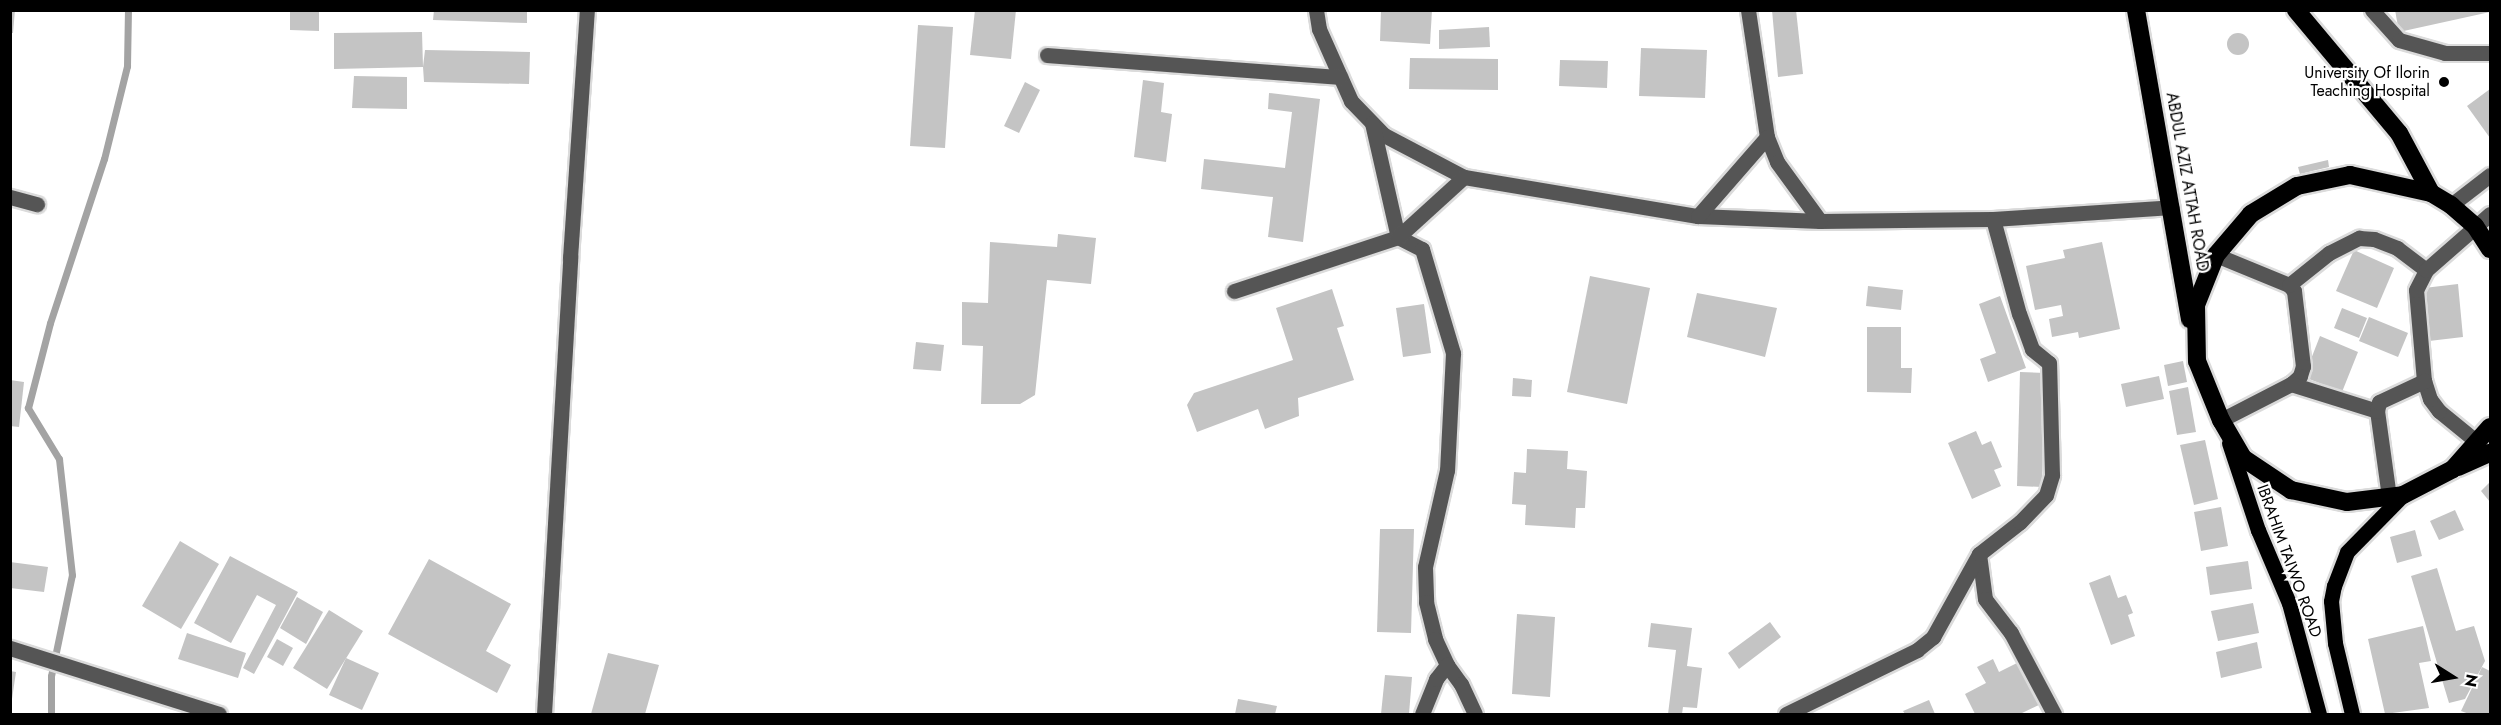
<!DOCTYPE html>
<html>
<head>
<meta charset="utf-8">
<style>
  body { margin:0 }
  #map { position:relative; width:2501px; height:725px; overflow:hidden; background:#fff; font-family:Jost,sans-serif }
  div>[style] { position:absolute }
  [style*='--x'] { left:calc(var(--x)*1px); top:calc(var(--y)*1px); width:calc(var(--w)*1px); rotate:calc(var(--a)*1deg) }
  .stream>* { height:7px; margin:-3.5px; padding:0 3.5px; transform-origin:3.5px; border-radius:3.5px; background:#a3a3a3 }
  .building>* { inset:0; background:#c4c4c4 }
  .round { border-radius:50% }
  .roads { filter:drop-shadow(2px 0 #dbdbdb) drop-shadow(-2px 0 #dbdbdb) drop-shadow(0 2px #dbdbdb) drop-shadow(0 -2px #dbdbdb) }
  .minor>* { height:15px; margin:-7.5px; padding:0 7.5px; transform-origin:7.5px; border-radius:7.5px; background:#555 }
  .major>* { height:15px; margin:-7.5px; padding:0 7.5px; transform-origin:7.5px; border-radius:7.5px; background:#000 }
  .highway>* { height:18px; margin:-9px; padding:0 9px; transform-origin:9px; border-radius:9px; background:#000 }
  .dots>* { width:16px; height:16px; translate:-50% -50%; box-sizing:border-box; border:3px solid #fff; border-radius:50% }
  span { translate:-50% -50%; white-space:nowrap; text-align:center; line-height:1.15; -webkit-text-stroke:4.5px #fff; paint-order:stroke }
  .poi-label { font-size:16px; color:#000 }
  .right { translate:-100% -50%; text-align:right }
  .street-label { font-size:16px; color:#000 }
  .frame { position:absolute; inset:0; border:12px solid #000; pointer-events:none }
  .north { position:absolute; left:2423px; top:647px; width:60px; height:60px; -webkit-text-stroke:4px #fff; paint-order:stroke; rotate:101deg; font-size:16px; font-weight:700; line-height:24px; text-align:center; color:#000 }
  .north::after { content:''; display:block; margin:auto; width:21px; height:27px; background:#000; clip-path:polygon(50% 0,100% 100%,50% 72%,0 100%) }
</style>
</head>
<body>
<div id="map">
  <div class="stream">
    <div style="--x:51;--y:714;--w:38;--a:-90"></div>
    <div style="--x:51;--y:676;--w:103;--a:-78.3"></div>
    <div style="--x:72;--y:575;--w:117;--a:-96.4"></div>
    <div style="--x:59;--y:459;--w:60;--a:-121.3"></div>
    <div style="--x:28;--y:408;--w:88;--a:-75.5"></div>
    <div style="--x:50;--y:323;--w:173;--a:-71.8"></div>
    <div style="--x:104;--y:159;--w:96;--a:-76.1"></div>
    <div style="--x:127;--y:66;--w:56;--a:-89"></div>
  </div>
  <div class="building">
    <div style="clip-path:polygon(10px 10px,15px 10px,13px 33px,10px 33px)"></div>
    <div style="clip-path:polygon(290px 10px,319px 10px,319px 31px,290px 30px)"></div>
    <div style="clip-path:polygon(434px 10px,527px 10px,527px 23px,433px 20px)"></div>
    <div style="clip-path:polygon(975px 10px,1016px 10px,1011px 59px,970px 55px)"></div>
    <div style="clip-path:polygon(1381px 10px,1432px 10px,1430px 44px,1380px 41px)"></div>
    <div style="clip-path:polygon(1772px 10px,1796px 10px,1803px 74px,1778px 77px)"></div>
    <div style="clip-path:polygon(2395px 10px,2490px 10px,2490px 12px,2399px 32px)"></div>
    <div style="clip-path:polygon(918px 25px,953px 27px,945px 148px,910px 146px)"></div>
    <div style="clip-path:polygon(1489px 27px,1490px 47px,1439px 49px,1439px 30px)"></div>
    <div style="clip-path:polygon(422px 32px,423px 67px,425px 50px,530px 52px,529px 84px,424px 82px,423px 67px,334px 69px,334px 33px)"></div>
    <div class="round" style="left:2227px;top:33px;width:22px;height:22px"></div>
    <div style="clip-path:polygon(1641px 48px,1707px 50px,1705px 98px,1639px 96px)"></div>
    <div style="clip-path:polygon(1410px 58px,1498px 59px,1498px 90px,1409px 89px)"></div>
    <div style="clip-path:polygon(1560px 60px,1608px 61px,1607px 88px,1559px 86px)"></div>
    <div style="clip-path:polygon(354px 76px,407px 77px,407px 109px,352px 108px)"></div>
    <div style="clip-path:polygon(1143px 80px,1164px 83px,1161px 112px,1172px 114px,1166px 162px,1134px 157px)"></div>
    <div style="clip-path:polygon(1025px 82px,1040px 90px,1019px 133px,1004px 126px)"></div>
    <div style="clip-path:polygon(2490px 89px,2490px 138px,2467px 106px)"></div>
    <div style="clip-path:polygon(1269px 93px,1320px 99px,1303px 242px,1268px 237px,1273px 197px,1201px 189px,1204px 159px,1285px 168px,1292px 112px,1268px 109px)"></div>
    <div style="clip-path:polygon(2328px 160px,2329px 167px,2300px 174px,2298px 167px)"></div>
    <div style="clip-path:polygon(1058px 234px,1096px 238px,1091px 284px,1047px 280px,1035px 395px,1020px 404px,981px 404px,983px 346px,962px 345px,962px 302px,988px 303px,990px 242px,1057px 247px)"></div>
    <div style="clip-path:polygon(2102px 242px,2120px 329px,2079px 338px,2078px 332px,2052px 337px,2049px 319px,2063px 316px,2061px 305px,2035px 310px,2026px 266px,2065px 258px,2063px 250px)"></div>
    <div style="clip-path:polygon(2354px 250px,2394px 268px,2377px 308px,2336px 291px)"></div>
    <div style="clip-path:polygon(1590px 276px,1650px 288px,1627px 404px,1567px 392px)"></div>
    <div style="clip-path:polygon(2458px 284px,2463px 337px,2429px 341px,2424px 288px)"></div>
    <div style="clip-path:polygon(1868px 286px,1903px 290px,1901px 310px,1866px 306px)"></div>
    <div style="clip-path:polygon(1332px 289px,1344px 326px,1337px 328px,1354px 380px,1298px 398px,1299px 416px,1265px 429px,1258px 409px,1197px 432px,1187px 405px,1194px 393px,1293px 360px,1276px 308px)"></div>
    <div style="clip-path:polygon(1697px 293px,1777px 308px,1765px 357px,1687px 337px)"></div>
    <div style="clip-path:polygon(2000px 296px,2026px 368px,1988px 382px,1980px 359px,1996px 353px,1979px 304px)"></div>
    <div style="clip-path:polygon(1424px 304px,1431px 353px,1403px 357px,1396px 308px)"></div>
    <div style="clip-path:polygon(2342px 308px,2367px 318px,2359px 338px,2334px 328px)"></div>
    <div style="clip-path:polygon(2369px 317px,2408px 333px,2398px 357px,2359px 341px)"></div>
    <div style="clip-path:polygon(1867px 327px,1901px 327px,1901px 368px,1912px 368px,1911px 393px,1867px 392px)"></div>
    <div style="clip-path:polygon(2320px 336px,2358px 352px,2342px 392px,2304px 377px)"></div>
    <div style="clip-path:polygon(916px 342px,944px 345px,941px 371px,913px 369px)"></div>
    <div style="clip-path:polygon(2183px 361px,2187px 382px,2168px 386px,2164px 365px)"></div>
    <div style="clip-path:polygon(2020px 372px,2045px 373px,2042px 487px,2017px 486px)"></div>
    <div style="clip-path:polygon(2159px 376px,2164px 399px,2126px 407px,2121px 384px)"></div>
    <div style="clip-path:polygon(1513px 378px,1532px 380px,1531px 397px,1512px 396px)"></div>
    <div style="clip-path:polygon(10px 380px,24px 382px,19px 427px,10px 426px)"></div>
    <div style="clip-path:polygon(2188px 387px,2196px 432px,2177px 435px,2169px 391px)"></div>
    <div style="clip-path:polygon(1976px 431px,1982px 445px,1991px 441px,2002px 467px,1994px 470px,2001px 486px,1972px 499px,1948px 443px)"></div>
    <div style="clip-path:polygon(2205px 440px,2218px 499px,2194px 505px,2180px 445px)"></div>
    <div style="clip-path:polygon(1527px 449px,1568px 451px,1567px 469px,1587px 471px,1585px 508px,1576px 508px,1575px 528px,1525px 525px,1526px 505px,1512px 504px,1514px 472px,1526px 473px)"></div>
    <div style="clip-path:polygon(2490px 482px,2490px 502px,2481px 491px)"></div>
    <div style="clip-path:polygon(2221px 507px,2228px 546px,2201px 551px,2194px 512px)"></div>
    <div style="clip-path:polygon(2455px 510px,2464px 530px,2439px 540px,2430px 521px)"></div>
    <div style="clip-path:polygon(1380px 529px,1414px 529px,1411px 633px,1377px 632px)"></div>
    <div style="clip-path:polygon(2415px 530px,2422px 556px,2397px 563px,2390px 537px)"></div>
    <div style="clip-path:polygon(180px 541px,219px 564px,181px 629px,142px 606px)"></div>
    <div style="clip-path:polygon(230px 556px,298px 592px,254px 674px,243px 668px,276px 605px,257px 595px,231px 643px,194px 623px)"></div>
    <div style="clip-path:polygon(429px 559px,511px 604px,486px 651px,511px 665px,497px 693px,388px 634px)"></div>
    <div style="clip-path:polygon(2248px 561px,2252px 589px,2210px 595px,2206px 567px)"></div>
    <div style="clip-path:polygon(10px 562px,48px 567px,44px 592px,10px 588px)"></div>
    <div style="clip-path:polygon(2437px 568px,2456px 631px,2474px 626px,2485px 661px,2465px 699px,2449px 703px,2411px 576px)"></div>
    <div style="clip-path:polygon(2110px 575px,2118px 598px,2126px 595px,2133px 613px,2128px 615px,2135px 636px,2111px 645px,2089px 583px)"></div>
    <div style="clip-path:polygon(297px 597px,323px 612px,306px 644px,280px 628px)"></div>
    <div style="clip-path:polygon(2253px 603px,2259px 633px,2218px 641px,2211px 611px)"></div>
    <div style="clip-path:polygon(329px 610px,363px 631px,327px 689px,293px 668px)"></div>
    <div style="clip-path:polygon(1517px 614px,1555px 617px,1550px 697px,1512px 694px)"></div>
    <div style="clip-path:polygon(1770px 622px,1781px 637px,1739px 669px,1728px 653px)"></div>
    <div style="clip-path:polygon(1651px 623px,1692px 628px,1687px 666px,1702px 668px,1697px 708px,1683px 707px,1682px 714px,1668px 714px,1676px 650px,1648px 647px)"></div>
    <div style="clip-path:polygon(2423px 626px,2431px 661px,2419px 663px,2429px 708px,2385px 714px,2368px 639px)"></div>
    <div style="clip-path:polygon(187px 633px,246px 653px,238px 678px,178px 659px)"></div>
    <div style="clip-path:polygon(277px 639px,293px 648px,283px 666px,267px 657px)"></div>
    <div style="clip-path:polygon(2257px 642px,2262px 668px,2221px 678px,2216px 652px)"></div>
    <div style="clip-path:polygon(608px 653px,659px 665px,645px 714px,591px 714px)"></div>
    <div style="clip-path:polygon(346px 658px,379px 673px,362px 710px,329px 695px)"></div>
    <div style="clip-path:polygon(1993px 659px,1999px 672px,2019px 662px,2041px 704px,2020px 714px,1975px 714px,1965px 694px,1986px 683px,1977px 667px)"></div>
    <div style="clip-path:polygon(2482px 667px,2490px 671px,2490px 714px,2469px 714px,2461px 711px)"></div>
    <div style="clip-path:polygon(10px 671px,16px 672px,12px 699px,10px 699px)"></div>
    <div style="clip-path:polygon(1385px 675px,1412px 677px,1409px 714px,1381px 714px)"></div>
    <div style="clip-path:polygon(1238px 699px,1277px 706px,1275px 714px,1235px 714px)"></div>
    <div style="clip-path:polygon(1929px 700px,1935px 714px,1905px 714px,1903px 711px)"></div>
  </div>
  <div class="roads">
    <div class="minor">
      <div style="--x:1316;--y:10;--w:19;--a:81"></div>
      <div style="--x:1319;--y:29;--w:79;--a:66"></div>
      <div style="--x:1351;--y:101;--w:47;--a:45.9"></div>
      <div style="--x:1384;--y:135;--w:90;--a:27.7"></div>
      <div style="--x:1464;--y:177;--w:237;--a:9.5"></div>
      <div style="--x:1698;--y:216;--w:122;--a:2.3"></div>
      <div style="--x:1820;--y:221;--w:173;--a:-0.7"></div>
      <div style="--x:1993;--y:219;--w:179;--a:-3.8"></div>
      <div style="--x:1748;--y:10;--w:128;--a:81.5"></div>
      <div style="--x:1767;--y:137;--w:27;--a:68"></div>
      <div style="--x:1777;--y:162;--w:73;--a:53.9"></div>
      <div style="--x:2372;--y:10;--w:40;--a:48"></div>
      <div style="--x:2399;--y:40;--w:48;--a:15.8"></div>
      <div style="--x:2445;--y:53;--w:45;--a:0"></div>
      <div style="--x:1047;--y:55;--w:294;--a:4.3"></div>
      <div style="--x:1372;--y:123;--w:117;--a:77.2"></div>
      <div style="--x:10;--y:197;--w:28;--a:15"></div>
      <div style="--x:2451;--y:205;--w:49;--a:-37.6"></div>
      <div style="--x:1698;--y:216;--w:105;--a:-48.9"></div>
      <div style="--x:1398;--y:237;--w:27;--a:27"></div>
      <div style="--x:1422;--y:249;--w:109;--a:73.4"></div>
      <div style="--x:1453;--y:353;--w:117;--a:92.9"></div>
      <div style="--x:1447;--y:470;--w:99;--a:102.8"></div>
      <div style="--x:1425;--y:567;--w:35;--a:88"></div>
      <div style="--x:1426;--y:602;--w:38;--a:76"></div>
      <div style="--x:1435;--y:639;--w:29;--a:65"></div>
      <div style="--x:1447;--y:665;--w:24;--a:54"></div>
      <div style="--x:1461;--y:684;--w:33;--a:65"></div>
      <div style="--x:2216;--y:255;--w:79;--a:22.3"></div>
      <div style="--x:2289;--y:285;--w:8;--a:50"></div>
      <div style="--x:2294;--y:291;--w:76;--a:83.2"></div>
      <div style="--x:2303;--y:366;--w:10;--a:107"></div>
      <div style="--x:2300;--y:376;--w:12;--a:138"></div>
      <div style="--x:2291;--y:384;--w:79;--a:152.8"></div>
      <div style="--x:2289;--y:285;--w:51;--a:-38.7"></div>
      <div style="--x:2329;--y:253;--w:34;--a:-27"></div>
      <div style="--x:2359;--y:238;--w:15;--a:4"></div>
      <div style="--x:2374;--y:239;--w:25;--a:21"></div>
      <div style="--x:2397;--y:248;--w:36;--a:37"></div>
      <div style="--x:1234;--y:291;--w:173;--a:-18.2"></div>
      <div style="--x:1398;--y:237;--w:89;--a:-42.3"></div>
      <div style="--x:2291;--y:384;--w:90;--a:17.4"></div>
      <div style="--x:2477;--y:442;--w:49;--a:-140.8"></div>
      <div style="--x:2439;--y:411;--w:15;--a:-127"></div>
      <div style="--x:2430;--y:399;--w:19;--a:-108"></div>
      <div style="--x:2424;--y:381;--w:91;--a:-95"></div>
      <div style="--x:2416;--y:290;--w:22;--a:-63"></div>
      <div style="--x:2426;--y:270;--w:85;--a:-41.2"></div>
      <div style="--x:2389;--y:497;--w:87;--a:-97.9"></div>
      <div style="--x:2377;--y:411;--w:9;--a:-77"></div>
      <div style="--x:2379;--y:402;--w:50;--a:-25"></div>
      <div style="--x:1979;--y:554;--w:45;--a:82.4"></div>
      <div style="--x:1985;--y:599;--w:43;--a:52.6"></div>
      <div style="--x:2011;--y:633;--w:92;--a:62"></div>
      <div style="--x:10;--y:648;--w:219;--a:17.5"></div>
      <div style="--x:544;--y:714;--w:457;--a:-86.7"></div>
      <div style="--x:570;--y:258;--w:249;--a:-86.1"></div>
      <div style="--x:1422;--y:714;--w:38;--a:-68"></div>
      <div style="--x:1436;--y:679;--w:18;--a:-52"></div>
      <div style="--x:1786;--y:714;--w:146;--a:-26"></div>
      <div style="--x:1917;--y:650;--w:21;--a:-39"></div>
      <div style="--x:1933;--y:637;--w:95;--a:-61"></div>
      <div style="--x:1979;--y:554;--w:52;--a:-38"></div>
      <div style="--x:2020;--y:522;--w:37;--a:-46"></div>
      <div style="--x:2046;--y:495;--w:21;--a:-73"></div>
      <div style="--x:2052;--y:475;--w:112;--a:-91.5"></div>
      <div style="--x:2049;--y:363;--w:22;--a:-141"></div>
      <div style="--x:2032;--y:349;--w:37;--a:-110"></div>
      <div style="--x:2019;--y:314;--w:98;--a:-105.3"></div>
    </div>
    <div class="major">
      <div style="--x:2229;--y:443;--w:92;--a:71.6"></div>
      <div style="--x:2258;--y:530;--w:79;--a:67"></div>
      <div style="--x:2289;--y:603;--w:115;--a:74.9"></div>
      <div style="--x:2352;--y:714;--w:73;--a:-103.5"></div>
      <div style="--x:2335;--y:643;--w:42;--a:-95.4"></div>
      <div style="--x:2331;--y:601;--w:15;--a:-79"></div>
      <div style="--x:2334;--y:586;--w:36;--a:-69"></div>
      <div style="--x:2347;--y:552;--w:80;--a:-45.5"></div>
    </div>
    <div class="highway">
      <div style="--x:2136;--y:10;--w:314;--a:80.1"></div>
      <div style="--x:2296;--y:10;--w:160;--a:50.1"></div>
      <div style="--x:2399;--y:133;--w:68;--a:61.9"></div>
      <div style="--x:2490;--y:249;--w:27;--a:-123"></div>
      <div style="--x:2475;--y:226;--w:32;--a:-139"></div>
      <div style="--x:2451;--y:205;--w:23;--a:-149"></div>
      <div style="--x:2431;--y:193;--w:83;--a:-167.5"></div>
      <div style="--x:2350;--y:175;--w:54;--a:168.3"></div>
      <div style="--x:2297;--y:186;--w:54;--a:148.7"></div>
      <div style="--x:2251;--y:214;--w:54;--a:130.5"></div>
      <div style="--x:2216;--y:255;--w:54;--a:111.8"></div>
      <div style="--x:2196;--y:305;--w:56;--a:89"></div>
      <div style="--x:2197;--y:361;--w:64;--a:67.9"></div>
      <div style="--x:2221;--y:420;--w:44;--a:59.9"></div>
      <div style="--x:2243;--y:458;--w:58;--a:33.7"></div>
      <div style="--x:2291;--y:490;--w:57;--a:12.1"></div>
      <div style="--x:2347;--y:502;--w:56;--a:-7.1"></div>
      <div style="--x:2403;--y:495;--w:56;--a:-27.5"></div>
      <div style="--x:2453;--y:469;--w:56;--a:-48.6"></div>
      <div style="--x:2458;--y:467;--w:35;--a:-24"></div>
    </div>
  </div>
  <div class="dots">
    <div style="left:2444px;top:82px;background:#000"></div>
  </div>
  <div class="poi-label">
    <span class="right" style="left:2430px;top:82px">University Of Ilorin<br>Teaching Hospital</span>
  </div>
  <div class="street-label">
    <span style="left:2187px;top:182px;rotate:80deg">ABDUL AZIZ ATTAH ROAD</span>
    <span style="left:2289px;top:561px;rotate:70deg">IBRAHIM TAIWO ROAD</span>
  </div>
  <div class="frame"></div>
  <div class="north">N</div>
</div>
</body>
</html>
